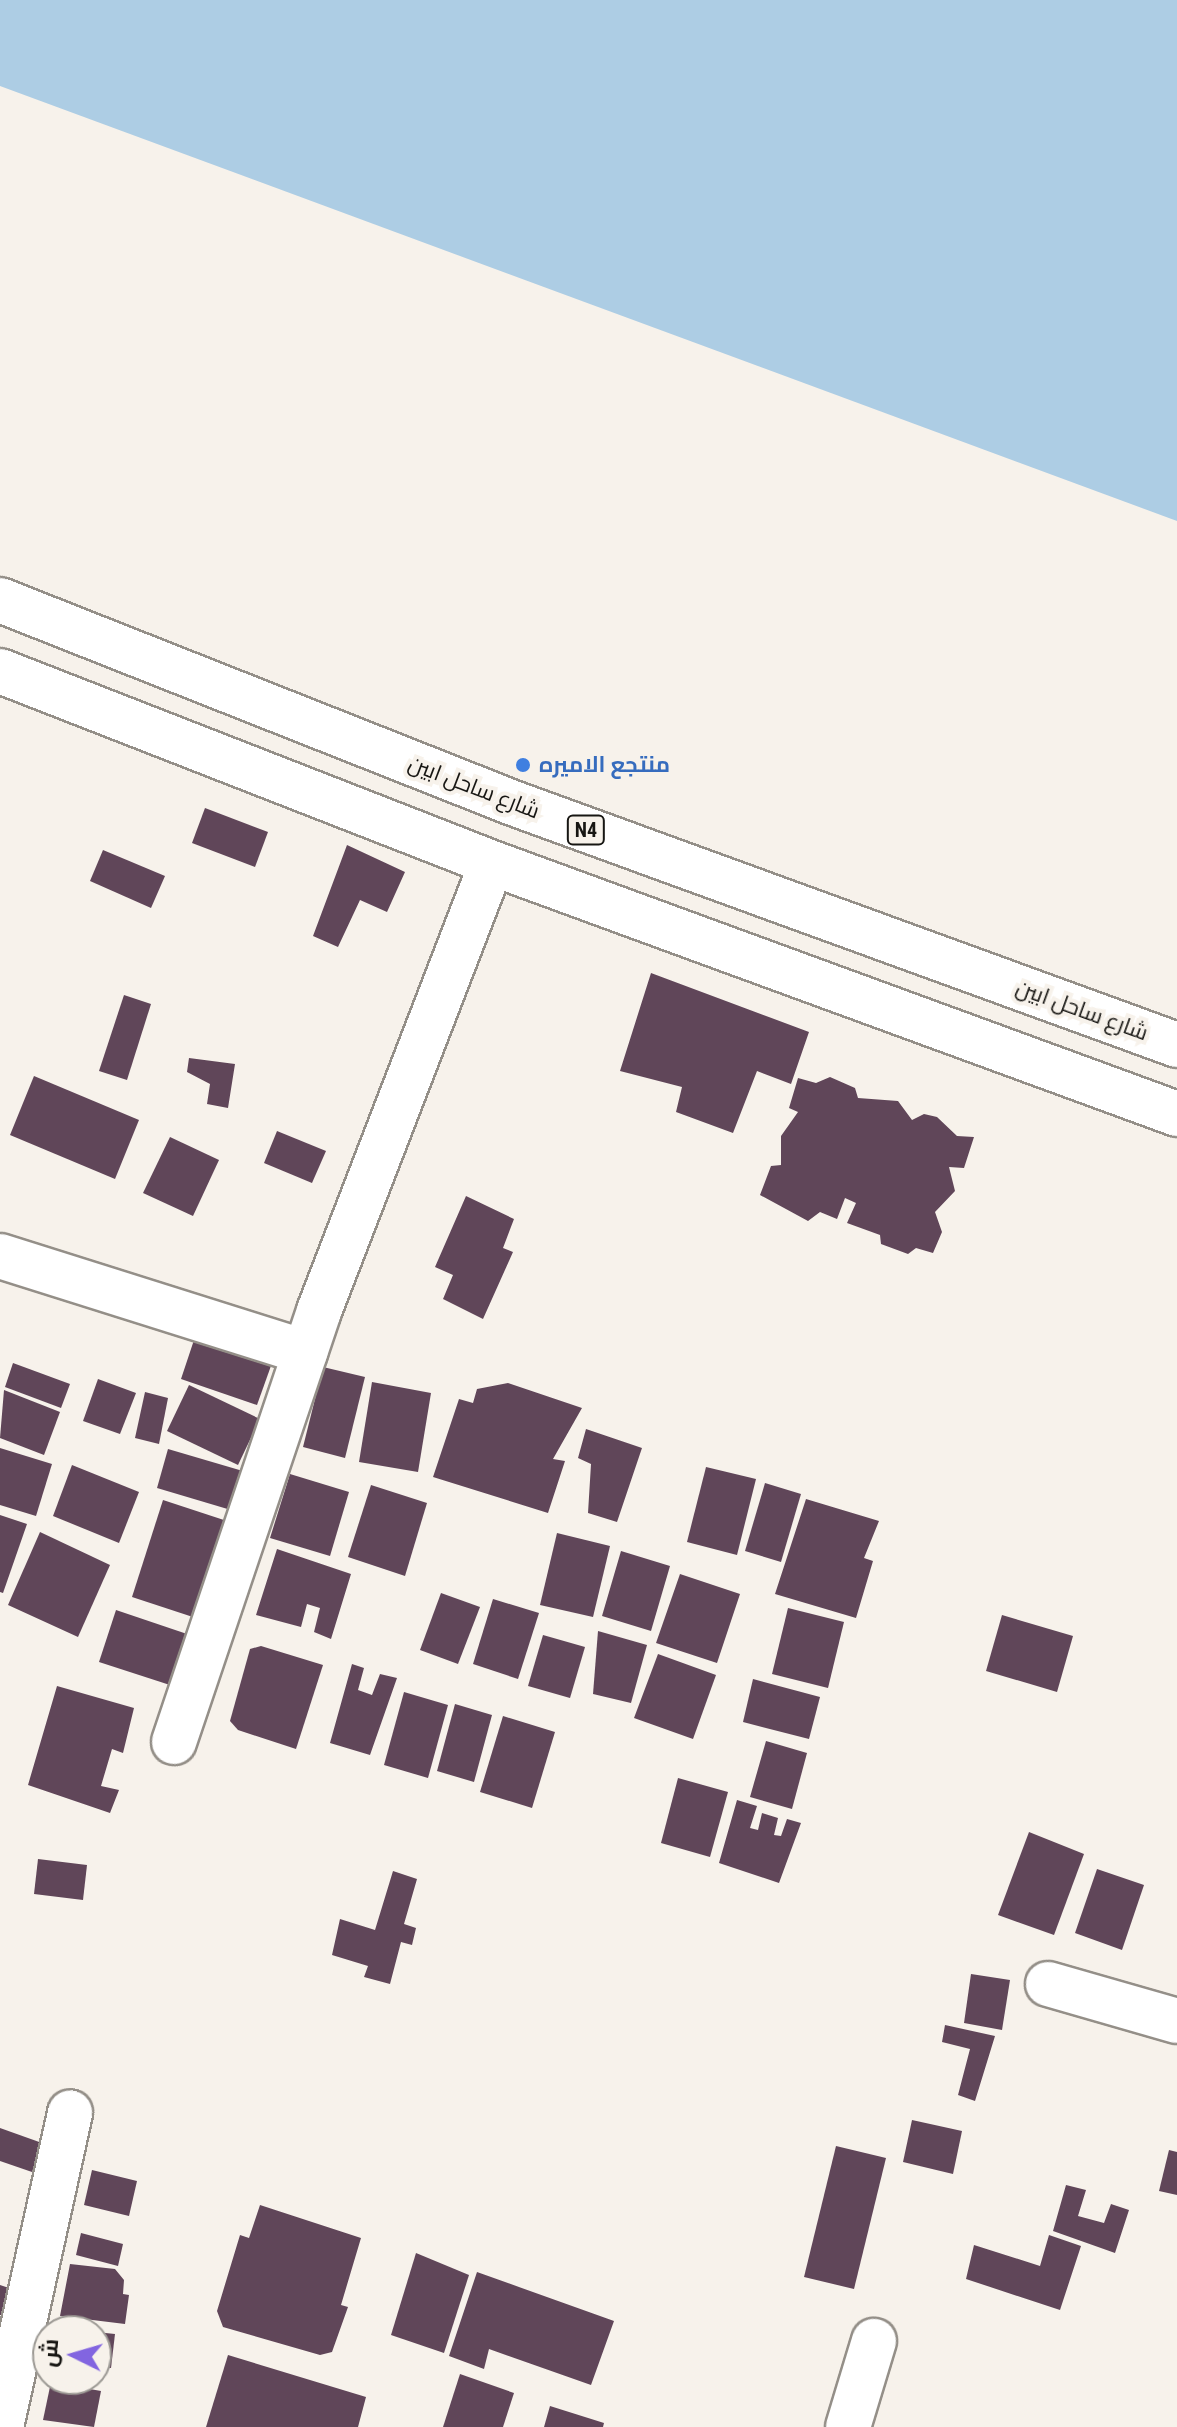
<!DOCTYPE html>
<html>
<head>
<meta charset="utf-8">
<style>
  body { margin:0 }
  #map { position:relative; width:1177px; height:2427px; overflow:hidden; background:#f7f2eb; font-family:"Roboto Condensed",Cairo,sans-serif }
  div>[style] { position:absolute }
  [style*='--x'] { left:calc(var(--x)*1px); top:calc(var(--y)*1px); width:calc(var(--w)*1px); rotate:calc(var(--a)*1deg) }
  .water>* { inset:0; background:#adcde4 }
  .building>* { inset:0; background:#604659 }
  .roads { filter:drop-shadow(2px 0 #948f88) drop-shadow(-2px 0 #948f88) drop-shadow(0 2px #948f88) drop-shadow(0 -2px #948f88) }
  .minor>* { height:44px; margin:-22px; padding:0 22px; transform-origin:22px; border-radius:22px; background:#fff }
  .trunk>* { height:44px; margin:-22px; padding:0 22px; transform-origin:22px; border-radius:22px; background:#fff }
  .dots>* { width:22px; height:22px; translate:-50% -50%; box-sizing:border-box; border:4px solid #f7f2eb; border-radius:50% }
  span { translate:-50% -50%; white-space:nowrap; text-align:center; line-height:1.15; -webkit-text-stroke:8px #f7f2eb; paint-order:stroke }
  .shield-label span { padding:2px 6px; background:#f7f2eb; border:2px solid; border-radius:6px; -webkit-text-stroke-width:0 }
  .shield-label { font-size:20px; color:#171613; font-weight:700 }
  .shop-label { font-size:22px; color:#366cbe; font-weight:700 }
  .left { translate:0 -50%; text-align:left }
  .street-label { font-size:22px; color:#171613 }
  .north { position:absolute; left:32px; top:2315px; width:80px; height:80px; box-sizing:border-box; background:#f7f2eb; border:2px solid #9d9a95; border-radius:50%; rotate:275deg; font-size:22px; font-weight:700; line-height:32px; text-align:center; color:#171613 }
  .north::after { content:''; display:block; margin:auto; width:28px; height:36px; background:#8265e0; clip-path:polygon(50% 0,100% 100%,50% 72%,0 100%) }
</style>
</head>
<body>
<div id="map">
  <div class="water">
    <div style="clip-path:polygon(0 0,1177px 0,1177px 521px,0 86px)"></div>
  </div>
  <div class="building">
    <div style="clip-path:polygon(205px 808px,268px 832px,255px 867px,192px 843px)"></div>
    <div style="clip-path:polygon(347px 845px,405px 872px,387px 912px,360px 900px,338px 947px,313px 936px)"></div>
    <div style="clip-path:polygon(103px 850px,165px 876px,151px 908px,90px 881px)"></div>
    <div style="clip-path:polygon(651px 973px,809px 1032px,791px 1084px,757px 1071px,733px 1133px,676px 1112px,682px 1087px,620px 1071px)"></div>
    <div style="clip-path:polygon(124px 995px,151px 1004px,127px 1080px,99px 1071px)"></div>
    <div style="clip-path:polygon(189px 1058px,235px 1064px,228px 1108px,207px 1104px,210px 1084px,187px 1072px)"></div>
    <div style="clip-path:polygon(34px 1076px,139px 1120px,115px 1179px,10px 1135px)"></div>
    <div style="clip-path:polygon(830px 1077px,855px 1088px,858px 1098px,898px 1101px,912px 1120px,924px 1114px,937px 1117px,957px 1136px,974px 1137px,964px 1168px,949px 1167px,955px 1191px,935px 1212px,942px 1232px,933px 1253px,916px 1248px,908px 1254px,881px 1244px,880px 1235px,847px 1223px,856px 1203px,845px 1198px,837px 1219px,820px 1212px,808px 1221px,760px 1195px,771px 1166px,781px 1165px,781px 1136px,798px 1112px,789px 1108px,798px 1078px,816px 1083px)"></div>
    <div style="clip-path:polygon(277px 1131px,326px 1151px,312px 1183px,264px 1163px)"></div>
    <div style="clip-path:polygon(170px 1137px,219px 1160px,193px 1216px,143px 1193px)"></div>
    <div style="clip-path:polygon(466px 1196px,514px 1219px,503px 1248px,513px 1252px,483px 1319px,443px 1299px,453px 1275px,435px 1267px)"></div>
    <div style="clip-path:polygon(195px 1337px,272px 1363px,257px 1405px,181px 1379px)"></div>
    <div style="clip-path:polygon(13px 1363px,70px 1384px,61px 1408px,5px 1387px)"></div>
    <div style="clip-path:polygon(323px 1367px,365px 1377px,345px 1458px,303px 1447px)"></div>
    <div style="clip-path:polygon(98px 1379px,136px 1393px,120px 1434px,83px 1421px)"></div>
    <div style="clip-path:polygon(372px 1382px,431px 1393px,418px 1472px,359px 1462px)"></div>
    <div style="clip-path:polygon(508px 1383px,582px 1408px,553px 1459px,565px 1461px,548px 1513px,433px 1477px,459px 1399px,473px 1403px,477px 1389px)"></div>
    <div style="clip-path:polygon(189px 1385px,260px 1419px,238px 1465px,167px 1431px)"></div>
    <div style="clip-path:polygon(4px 1390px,60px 1412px,44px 1455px,0 1438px)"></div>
    <div style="clip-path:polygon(145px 1392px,168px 1398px,159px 1444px,135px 1438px)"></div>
    <div style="clip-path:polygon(586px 1429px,642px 1448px,617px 1522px,588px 1513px,591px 1464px,578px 1458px)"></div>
    <div style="clip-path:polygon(0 1448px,52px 1464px,36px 1516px,0 1505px)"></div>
    <div style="clip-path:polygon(168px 1449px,253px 1474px,241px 1513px,157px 1488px)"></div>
    <div style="clip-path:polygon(72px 1465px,139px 1492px,119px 1543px,53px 1516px)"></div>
    <div style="clip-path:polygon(706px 1467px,756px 1479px,737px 1555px,687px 1542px)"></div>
    <div style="clip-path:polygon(290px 1474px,349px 1492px,330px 1556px,270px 1538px)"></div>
    <div style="clip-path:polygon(765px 1483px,801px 1494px,781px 1562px,745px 1551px)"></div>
    <div style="clip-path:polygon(371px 1485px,427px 1503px,405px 1576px,348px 1557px)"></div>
    <div style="clip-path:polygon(806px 1499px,879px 1521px,864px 1558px,873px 1561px,856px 1618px,775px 1594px)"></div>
    <div style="clip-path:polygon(163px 1500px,233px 1523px,202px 1620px,132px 1597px)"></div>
    <div style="clip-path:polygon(0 1515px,27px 1524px,3px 1593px,0 1592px)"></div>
    <div style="clip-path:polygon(40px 1532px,110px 1565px,78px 1637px,8px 1605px)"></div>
    <div style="clip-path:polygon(557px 1533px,610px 1546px,593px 1617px,540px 1605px)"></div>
    <div style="clip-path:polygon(277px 1549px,351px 1574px,331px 1639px,314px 1632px,320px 1608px,307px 1604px,301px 1627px,256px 1615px)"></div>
    <div style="clip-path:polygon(621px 1551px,670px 1566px,651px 1631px,602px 1616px)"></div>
    <div style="clip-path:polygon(680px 1574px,740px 1594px,717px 1663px,656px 1643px)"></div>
    <div style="clip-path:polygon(441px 1593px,480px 1607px,458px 1664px,420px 1650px)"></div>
    <div style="clip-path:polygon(493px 1599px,539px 1613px,518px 1679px,473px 1664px)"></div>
    <div style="clip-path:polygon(788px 1608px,844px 1622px,828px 1688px,772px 1674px)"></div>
    <div style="clip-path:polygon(116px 1610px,190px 1635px,173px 1686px,99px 1662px)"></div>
    <div style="clip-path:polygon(1002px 1615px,1073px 1636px,1057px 1692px,986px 1671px)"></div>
    <div style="clip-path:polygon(598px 1631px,647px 1645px,631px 1703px,593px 1694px)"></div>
    <div style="clip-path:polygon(543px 1635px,585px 1647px,570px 1698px,528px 1686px)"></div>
    <div style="clip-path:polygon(261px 1646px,323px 1665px,296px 1749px,238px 1730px,230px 1721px,250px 1649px)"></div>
    <div style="clip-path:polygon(658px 1654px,716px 1675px,693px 1739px,634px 1718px)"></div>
    <div style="clip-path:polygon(352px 1664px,364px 1668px,358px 1690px,372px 1695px,380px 1674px,397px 1678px,370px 1755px,330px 1743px)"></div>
    <div style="clip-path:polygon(753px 1679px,820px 1697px,809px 1739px,743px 1722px)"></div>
    <div style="clip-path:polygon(57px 1686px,134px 1708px,123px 1753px,112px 1749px,101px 1786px,119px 1790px,110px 1813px,28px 1785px)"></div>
    <div style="clip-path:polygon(404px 1692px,448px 1705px,428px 1778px,384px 1765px)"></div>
    <div style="clip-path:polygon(455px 1704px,492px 1715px,474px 1782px,437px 1771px)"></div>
    <div style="clip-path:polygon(503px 1716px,555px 1732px,532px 1808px,480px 1792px)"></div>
    <div style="clip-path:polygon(766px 1741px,807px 1753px,792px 1809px,750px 1797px)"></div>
    <div style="clip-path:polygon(678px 1778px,728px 1792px,710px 1857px,661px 1843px)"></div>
    <div style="clip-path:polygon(737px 1800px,757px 1806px,750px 1828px,758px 1830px,762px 1813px,778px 1818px,774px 1835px,781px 1836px,787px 1819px,801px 1823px,779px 1883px,719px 1863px)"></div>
    <div style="clip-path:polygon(1029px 1832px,1084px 1854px,1054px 1935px,998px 1915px)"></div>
    <div style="clip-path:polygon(38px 1859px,87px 1865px,83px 1900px,34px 1894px)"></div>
    <div style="clip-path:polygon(1097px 1869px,1144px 1885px,1122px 1950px,1075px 1933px)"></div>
    <div style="clip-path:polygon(393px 1871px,417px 1879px,404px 1924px,416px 1928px,412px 1945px,401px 1942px,390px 1984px,364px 1977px,368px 1966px,332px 1955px,340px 1919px,375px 1930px)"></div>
    <div style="clip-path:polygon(971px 1974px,1010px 1980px,1002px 2030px,964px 2023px)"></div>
    <div style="clip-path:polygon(945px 2025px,995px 2036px,975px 2101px,958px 2095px,970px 2049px,942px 2042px)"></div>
    <div style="clip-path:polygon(912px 2120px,962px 2131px,953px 2174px,903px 2162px)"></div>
    <div style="clip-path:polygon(0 2128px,42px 2143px,32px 2172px,0 2161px)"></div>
    <div style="clip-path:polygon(836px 2146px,886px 2158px,854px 2289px,804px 2277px)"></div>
    <div style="clip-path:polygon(1169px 2150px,1177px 2152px,1177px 2195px,1159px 2191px)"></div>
    <div style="clip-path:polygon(92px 2170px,137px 2181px,129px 2216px,84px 2205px)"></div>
    <div style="clip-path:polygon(1066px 2185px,1086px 2190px,1078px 2216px,1104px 2223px,1111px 2204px,1129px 2210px,1115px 2253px,1053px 2231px)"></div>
    <div style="clip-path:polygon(260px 2205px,361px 2238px,341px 2305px,348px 2307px,332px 2352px,320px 2355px,223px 2327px,217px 2311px,240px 2235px,249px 2238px)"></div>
    <div style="clip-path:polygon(81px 2233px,123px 2244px,118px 2266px,76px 2255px)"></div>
    <div style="clip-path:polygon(1049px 2235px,1081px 2246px,1060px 2310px,966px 2279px,974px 2245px,1040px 2266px)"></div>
    <div style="clip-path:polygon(416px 2253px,469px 2275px,444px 2353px,391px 2335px)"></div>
    <div style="clip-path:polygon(70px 2264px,115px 2269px,124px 2280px,123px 2294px,129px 2295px,125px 2324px,60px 2316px)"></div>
    <div style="clip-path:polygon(477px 2272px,614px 2321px,591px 2385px,489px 2349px,484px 2369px,449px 2356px)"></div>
    <div style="clip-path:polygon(0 2285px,9px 2288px,1px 2315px,0 2315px)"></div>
    <div style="clip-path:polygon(96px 2332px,115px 2334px,111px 2368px,96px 2367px)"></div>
    <div style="clip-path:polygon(228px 2355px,366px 2397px,358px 2427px,206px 2427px)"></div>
    <div style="clip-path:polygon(460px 2374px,514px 2393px,503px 2427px,443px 2427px)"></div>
    <div style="clip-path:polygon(51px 2382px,101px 2391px,94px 2427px,43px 2420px)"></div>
    <div style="clip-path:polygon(550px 2406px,604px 2423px,603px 2427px,544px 2427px)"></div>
  </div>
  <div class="roads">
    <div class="minor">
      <div style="--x:0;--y:1256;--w:320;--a:17.5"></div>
      <div style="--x:174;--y:1742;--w:455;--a:-71.4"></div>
      <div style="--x:319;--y:1311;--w:480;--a:-68.9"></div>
      <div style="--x:1048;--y:1984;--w:134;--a:16"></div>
      <div style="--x:1;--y:2427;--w:322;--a:-77.6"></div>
      <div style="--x:848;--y:2427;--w:90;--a:-73.2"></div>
    </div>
    <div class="trunk">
      <div style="--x:0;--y:600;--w:552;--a:21.59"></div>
      <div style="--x:513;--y:803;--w:707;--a:20.02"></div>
      <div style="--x:0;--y:671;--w:528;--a:21.32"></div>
      <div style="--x:492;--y:863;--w:730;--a:20.12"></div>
    </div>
  </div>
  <div class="dots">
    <div style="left:523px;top:765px;background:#3f7fe0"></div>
  </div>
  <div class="shield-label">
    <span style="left:586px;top:830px">N4</span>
  </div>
  <div class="shop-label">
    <span class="left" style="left:539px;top:765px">منتجع الاميره</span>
  </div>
  <div class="street-label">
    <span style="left:474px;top:787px;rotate:21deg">شارع ساحل ابين</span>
    <span style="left:1082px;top:1010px;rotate:20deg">شارع ساحل ابين</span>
  </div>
  <div class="north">ش</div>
</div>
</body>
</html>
